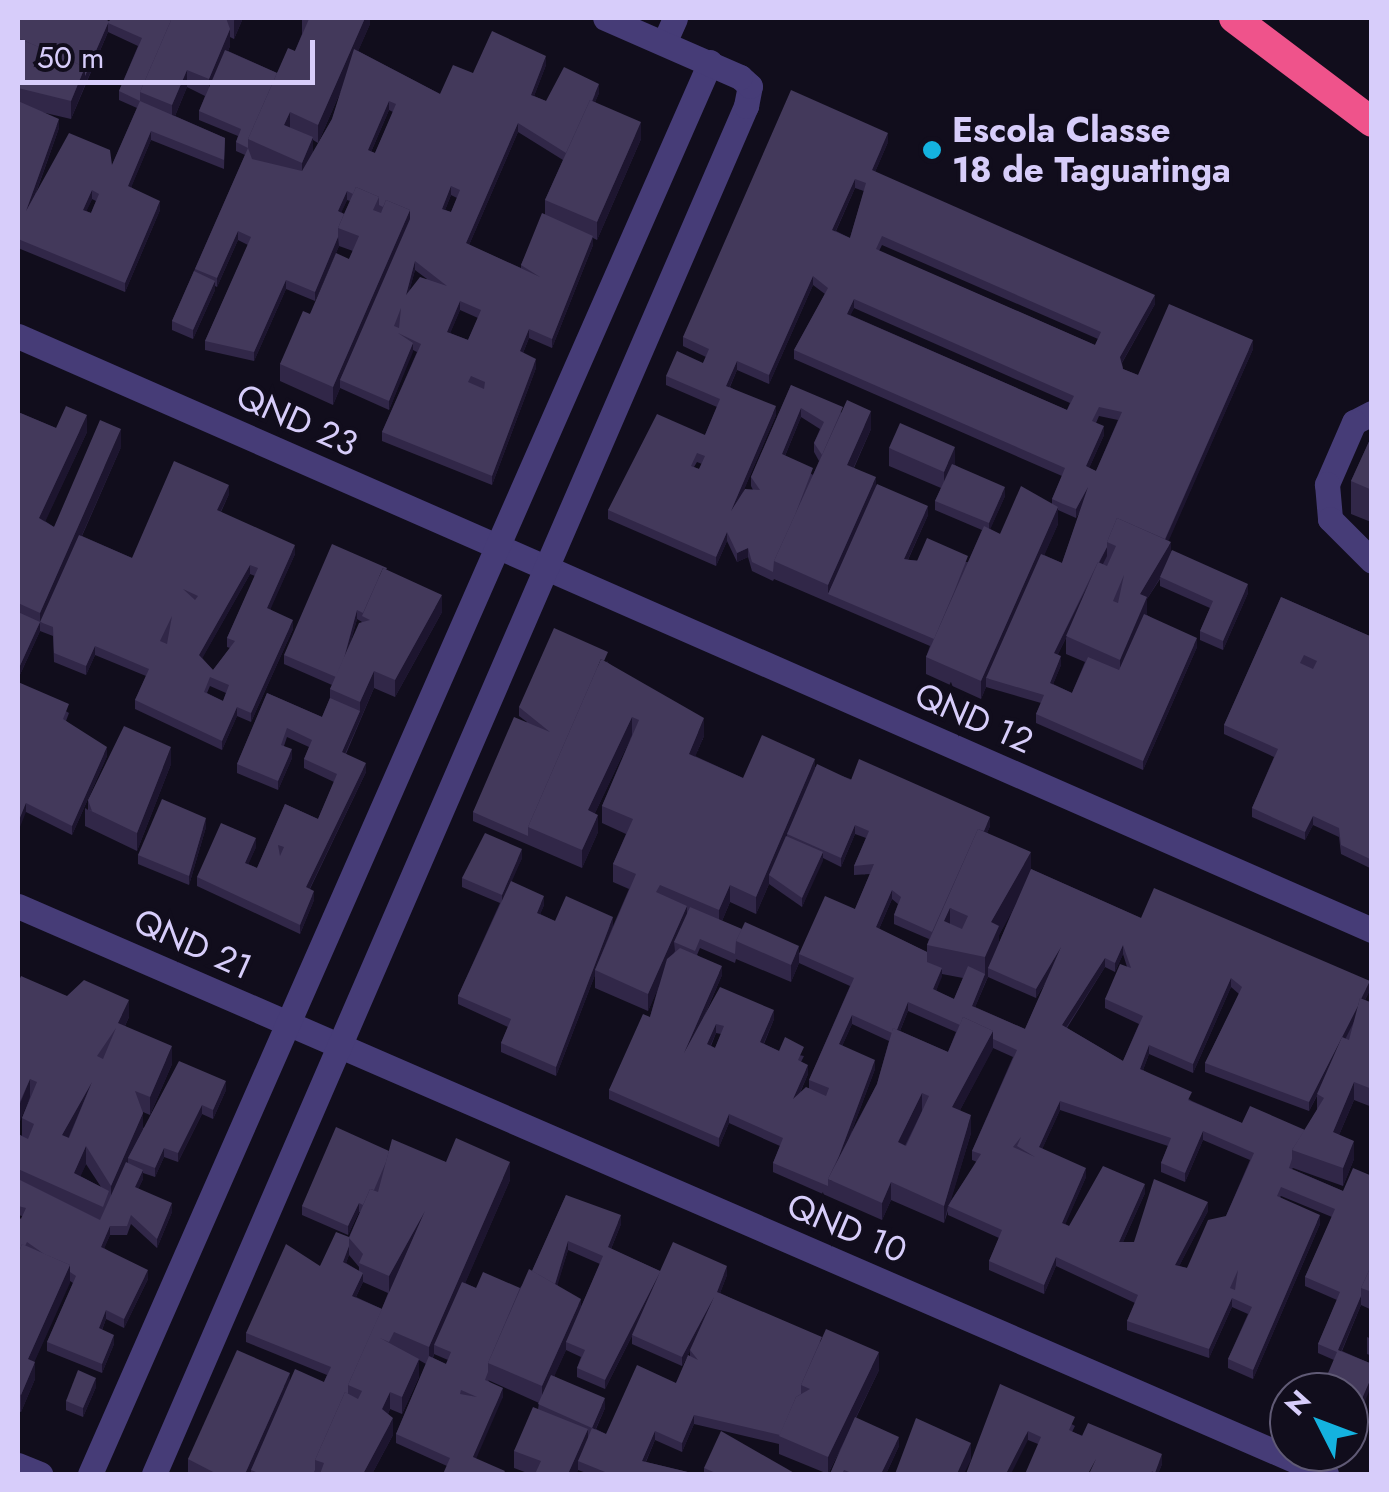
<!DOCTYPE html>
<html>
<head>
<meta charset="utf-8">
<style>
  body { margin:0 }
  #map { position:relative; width:1389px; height:1492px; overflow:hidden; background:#110d1c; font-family:Jost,sans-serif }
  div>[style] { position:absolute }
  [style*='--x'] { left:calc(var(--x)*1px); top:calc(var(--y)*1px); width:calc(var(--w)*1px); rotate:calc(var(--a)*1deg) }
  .minor>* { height:25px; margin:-12.5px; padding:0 12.5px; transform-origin:12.5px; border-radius:12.5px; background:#463c77 }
  .highway>* { height:30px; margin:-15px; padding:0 15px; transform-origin:15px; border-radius:15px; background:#ef538b }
  .wall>* { inset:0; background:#312748 }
  .shaded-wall>* { inset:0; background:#1d152f }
  .building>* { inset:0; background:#43395b }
  .dots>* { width:28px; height:28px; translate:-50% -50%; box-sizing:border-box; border:5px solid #110d1c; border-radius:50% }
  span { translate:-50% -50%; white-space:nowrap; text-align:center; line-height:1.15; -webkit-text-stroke:8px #110d1c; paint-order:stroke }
  .poi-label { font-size:35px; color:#d7cdfa; font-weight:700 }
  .left { translate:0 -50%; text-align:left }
  .street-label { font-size:35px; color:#d7cdfa }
  .frame { position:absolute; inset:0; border:20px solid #d7cdfa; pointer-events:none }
  .north { position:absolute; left:1269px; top:1372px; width:100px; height:100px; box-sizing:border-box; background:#110d1c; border:2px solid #605a75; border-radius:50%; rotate:312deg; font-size:28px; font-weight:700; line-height:40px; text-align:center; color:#d7cdfa }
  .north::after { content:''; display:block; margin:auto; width:35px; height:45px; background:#14b2df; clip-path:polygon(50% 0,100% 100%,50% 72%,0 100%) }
  .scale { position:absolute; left:20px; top:40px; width:295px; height:45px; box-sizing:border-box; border:5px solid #d7cdfa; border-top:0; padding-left:12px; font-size:30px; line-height:35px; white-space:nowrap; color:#d7cdfa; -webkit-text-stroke:8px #110d1c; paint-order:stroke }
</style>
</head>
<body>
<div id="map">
  <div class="minor">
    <div style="--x:664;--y:43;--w:27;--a:-66"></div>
    <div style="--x:18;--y:336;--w:1479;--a:23.69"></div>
    <div style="--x:1372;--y:413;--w:20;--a:153"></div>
    <div style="--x:1354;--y:422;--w:68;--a:113.5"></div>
    <div style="--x:1327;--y:484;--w:35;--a:85"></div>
    <div style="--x:1330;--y:519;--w:59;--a:45"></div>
    <div style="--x:18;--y:906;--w:1426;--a:23.47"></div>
    <div style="--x:18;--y:1465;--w:24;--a:22"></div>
    <div style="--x:90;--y:1474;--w:1542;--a:-66.29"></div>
    <div style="--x:154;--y:1474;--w:1491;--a:-66.6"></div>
    <div style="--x:746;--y:106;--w:20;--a:-79"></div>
    <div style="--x:750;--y:86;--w:13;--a:-138"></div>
    <div style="--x:740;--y:77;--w:147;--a:-156.4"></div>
  </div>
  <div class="highway">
    <div style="--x:1234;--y:18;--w:173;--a:37"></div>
  </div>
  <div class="wall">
    <div style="clip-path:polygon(evenodd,18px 18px,109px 21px,243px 18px,234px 39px,230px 37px,230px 46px,228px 51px,277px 73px,295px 51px,302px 34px,302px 18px,370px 18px,370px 24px,358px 51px,440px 94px,473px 73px,546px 65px,534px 96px,546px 101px,599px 93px,595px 102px,641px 139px,597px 240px,593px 238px,593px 245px,552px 348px,529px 338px,523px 353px,536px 368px,492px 485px,382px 441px,382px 432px,417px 352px,413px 350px,389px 410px,340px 388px,333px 405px,280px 381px,280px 364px,310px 314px,349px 259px,353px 251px,339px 246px,315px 301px,286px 289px,254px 361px,205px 350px,205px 341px,248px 245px,238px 240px,217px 287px,215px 286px,215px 290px,193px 339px,172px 330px,172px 321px,245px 155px,236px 151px,236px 142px,238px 136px,199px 120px,199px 111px,205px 96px,187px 87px,175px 116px,225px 138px,224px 169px,151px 140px,131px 187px,160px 210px,125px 292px,18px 248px,18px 18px,108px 32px,138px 46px,119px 91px,119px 100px,137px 108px,112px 165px,36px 193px,59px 128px,41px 112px,71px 119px,108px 32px,18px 18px,343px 86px,332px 119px,313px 153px,313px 140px,318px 143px,343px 86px,18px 18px,389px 110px,393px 112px,375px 153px,371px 152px,389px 110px,18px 18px,518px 132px,563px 160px,545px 200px,545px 214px,521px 265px,521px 268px,469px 245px,518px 132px,18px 18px,451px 195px,457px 198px,451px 212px,445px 210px,451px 195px,18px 18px,92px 199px,96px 201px,91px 213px,86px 211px,92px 199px,18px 18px,347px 200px,350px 201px,344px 214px,341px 212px,347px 200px,18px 18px,415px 270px,427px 279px,409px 291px,415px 270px,18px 18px,460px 310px,478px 318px,468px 340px,450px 333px,460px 310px)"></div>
    <div style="clip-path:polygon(evenodd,888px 142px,875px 172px,1155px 304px,1122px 363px,1123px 369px,1138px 375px,1253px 349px,1168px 541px,1171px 551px,1248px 593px,1223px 650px,1200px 640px,1200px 631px,1210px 608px,1160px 586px,1160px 579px,1147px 599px,1147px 615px,1197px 647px,1143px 770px,1036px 723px,1036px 714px,1041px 703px,986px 687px,981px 699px,926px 674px,926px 657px,930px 646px,774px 579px,773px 581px,752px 571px,748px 557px,737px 562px,727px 541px,716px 566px,608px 519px,608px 510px,705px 435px,717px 407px,666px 385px,666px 376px,703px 363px,706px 357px,683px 346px,683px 337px,888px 142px,855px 188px,864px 191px,850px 238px,836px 231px,855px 188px,888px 142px,882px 245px,1098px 339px,1095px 345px,879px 251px,882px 245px,888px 142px,813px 285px,825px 294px,794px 350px,794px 359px,1062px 476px,1052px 499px,1052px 504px,1000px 534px,990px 529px,1005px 496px,955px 465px,889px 448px,889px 466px,941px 488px,935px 501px,935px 510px,982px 530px,968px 562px,908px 560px,928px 515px,876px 486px,854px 468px,871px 429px,791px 385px,751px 477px,751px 486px,753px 490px,742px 494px,776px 415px,730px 387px,737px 370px,769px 384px,813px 285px,888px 142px,854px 308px,1070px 403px,1067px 410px,850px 315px,854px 308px,888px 142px,1099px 416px,1118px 420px,1096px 471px,1089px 468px,1104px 435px,1096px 423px,1099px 416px,888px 142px,801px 417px,820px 429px,814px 443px,814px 452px,819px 461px,813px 475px,785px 456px,801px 417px,888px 142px,697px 462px,702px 464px,699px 469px,694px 467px,697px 462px,888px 142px,1081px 509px,1062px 563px,1044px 555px,1058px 524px,1058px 510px,1076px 518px,1081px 509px,888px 142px,1066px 638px,1066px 654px,1085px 662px,1072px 693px,1053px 684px,1061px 665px,1058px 654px,1066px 638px)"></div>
    <div style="clip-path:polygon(evenodd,18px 412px,56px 428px,87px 432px,45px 521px,54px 527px,121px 447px,82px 536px,132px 558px,229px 494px,221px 512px,295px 554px,270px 609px,293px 629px,251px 722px,237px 716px,222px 750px,135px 709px,135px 700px,146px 676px,95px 655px,86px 675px,54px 662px,53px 636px,40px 631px,18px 679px,18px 412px,250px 574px,255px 576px,227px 638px,227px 647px,230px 648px,213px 670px,202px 658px,250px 574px,18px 412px,210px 686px,226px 693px,223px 701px,207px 693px,210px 686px)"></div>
    <div style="clip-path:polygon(1372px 435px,1372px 550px,1371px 522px,1351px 514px,1351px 481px)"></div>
    <div style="clip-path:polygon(evenodd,387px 570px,442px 612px,395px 697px,374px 688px,346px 754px,366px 772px,310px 889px,314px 900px,300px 934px,197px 886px,197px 877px,256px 847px,248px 864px,257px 868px,285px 804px,318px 819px,334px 782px,304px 768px,304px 759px,309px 747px,287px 737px,284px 746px,292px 758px,278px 790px,237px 773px,237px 764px,267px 693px,322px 717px,330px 698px,330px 689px,332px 685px,284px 664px,284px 655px,387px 570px,357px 619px,362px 622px,350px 644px,357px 619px)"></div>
    <div style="clip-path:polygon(1281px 597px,1372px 637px,1372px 869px,1341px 854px,1339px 837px,1313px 825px,1305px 840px,1252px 817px,1252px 808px,1274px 757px,1224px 734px,1224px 725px)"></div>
    <div style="clip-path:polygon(evenodd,608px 661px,607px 662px,704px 736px,695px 756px,743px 778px,815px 767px,990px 826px,987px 833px,1031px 869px,1141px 918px,1370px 990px,1365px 1000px,1372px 1003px,1372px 1107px,1354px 1100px,1339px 1135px,1354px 1159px,1343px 1186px,1293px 1168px,1292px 1169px,1343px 1191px,1372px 1176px,1372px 1310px,1361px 1305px,1342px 1351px,1372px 1364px,1355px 1424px,1349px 1421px,1349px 1392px,1334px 1360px,1318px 1353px,1318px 1344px,1337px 1300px,1305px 1286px,1305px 1277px,1332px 1217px,1281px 1196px,1280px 1197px,1320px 1224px,1253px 1379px,1228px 1368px,1228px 1359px,1248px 1314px,1232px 1307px,1209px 1358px,1127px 1330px,1127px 1321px,1135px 1303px,1056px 1266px,1044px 1294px,989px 1270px,989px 1261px,999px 1238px,948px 1215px,948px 1211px,944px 1223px,891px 1200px,882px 1220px,773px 1172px,773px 1163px,780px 1146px,729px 1123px,719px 1147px,609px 1099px,609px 1090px,650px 1017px,658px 988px,648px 1011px,595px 988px,595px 975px,556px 1076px,501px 1052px,501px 1043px,508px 1027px,458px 1004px,458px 996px,500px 903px,462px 887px,462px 878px,522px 858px,511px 881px,544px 905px,540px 914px,555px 921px,613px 926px,629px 889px,613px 882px,613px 864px,626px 834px,602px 823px,602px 806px,632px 735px,595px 813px,598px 832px,582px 868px,473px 821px,473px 812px,527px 722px,519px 716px,519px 707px,608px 661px,855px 834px,866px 838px,854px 866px,854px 875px,870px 874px,855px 909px,799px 954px,722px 921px,730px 902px,756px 914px,769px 884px,802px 907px,823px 858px,841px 867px,855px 834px,608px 661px,892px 899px,898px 904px,894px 915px,894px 924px,929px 939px,927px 945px,927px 952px,879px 929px,892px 899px,608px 661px,1014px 907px,999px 943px,999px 935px,1014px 907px,608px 661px,700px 948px,735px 963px,736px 959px,791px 982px,799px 963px,850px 986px,809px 1080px,809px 1088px,800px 1093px,808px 1074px,801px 1062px,804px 1056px,779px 1051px,764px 1044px,774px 1019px,704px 1017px,722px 975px,697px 955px,700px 948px,608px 661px,1123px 954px,1127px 967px,1105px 999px,1105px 1008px,1139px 1024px,1123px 1061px,1067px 1028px,1105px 967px,1115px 972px,1123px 954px,608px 661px,942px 974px,963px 978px,954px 999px,936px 991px,942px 974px,608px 661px,988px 977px,1036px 998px,1047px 980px,1025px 1029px,975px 1007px,988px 977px,608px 661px,1231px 987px,1239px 994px,1205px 1063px,1205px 1072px,1309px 1111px,1317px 1096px,1317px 1110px,1305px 1130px,1242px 1123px,1192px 1101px,1143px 1070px,1149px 1054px,1193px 1073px,1231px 987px,608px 661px,908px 1011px,956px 1032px,948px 1052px,900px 1031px,908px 1011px,608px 661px,852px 1024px,889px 1041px,877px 1084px,851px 1133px,875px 1069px,842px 1046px,852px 1024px,608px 661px,716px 1033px,721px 1034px,715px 1048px,711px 1046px,716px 1033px,608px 661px,993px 1048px,1013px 1057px,972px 1151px,972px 1160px,977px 1162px,950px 1202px,971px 1133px,960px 1110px,993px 1048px,608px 661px,1060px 1110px,1168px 1146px,1161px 1163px,1161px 1172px,1185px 1182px,1203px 1140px,1250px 1160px,1226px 1216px,1187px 1268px,1179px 1266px,1208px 1211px,1134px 1242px,1123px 1242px,1145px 1193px,1069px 1226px,1065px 1224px,1086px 1177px,1042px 1149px,1060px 1110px)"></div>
    <div style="clip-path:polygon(18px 682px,69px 713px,66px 721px,107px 756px,72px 835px,26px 812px)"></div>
    <div style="clip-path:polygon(171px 764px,137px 851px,85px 826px,85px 808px,88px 810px,88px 800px)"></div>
    <div style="clip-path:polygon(206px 827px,189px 885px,138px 864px,138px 855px)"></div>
    <div style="clip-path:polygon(evenodd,18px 983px,67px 996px,129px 1017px,125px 1026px,172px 1064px,150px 1115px,143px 1112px,143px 1128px,226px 1090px,213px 1119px,202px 1114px,178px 1162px,164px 1157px,155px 1177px,143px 1173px,143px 1179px,138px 1189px,172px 1212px,157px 1248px,131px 1224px,127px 1235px,110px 1235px,104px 1248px,148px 1279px,124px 1328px,106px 1319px,102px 1330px,114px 1344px,102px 1373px,47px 1351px,47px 1342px,73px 1283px,70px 1281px,34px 1362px,35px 1379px,21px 1412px,18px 1411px,18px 1217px,21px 1219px,22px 1216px,18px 1215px,18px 1134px,22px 1136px,22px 1118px,30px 1097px,18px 1124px,18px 983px,86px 1164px,101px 1187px,80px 1176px,86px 1164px)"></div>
    <div style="clip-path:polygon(evenodd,389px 1151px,446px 1162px,510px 1180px,465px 1283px,476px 1288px,520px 1288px,532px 1271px,566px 1195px,621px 1224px,611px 1249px,660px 1271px,727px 1275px,720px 1293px,879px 1370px,856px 1418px,899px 1446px,886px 1474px,830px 1474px,840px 1450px,828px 1474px,779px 1454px,779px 1444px,694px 1424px,682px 1452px,655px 1440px,646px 1462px,696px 1474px,589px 1474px,578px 1470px,576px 1474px,530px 1474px,514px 1468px,514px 1451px,538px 1409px,539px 1403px,488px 1380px,503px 1397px,447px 1466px,396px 1443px,396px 1434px,426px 1364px,419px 1360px,419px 1377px,402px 1414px,390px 1409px,388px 1414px,393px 1435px,372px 1474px,188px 1474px,188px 1459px,290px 1382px,324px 1382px,327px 1375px,246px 1342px,246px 1333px,320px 1266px,349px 1237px,360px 1212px,359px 1212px,348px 1235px,302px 1215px,302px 1206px,389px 1151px,568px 1250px,600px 1264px,581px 1307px,557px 1285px,568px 1250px,389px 1151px,349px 1255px,359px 1267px,359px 1271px,346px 1263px,349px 1255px,389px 1151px,363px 1282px,388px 1293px,382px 1309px,356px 1297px,363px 1282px,389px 1151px,632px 1336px,632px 1344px,682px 1366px,690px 1351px,690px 1356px,676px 1383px,606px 1434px,596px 1429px,605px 1408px,554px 1376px,566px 1350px,581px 1357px,577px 1368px,577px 1377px,605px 1389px,632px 1336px,389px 1151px,434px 1354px,448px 1360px,446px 1364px,433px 1358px,434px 1354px)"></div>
    <div style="clip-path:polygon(1367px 1337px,1372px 1339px,1372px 1356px,1367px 1354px)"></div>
    <div style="clip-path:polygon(1000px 1384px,1075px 1426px,1072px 1432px,1162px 1464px,1158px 1474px,1038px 1444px,1028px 1440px)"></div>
    <div style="clip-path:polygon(96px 1387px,83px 1417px,66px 1410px,66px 1401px)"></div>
    <div style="clip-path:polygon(704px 1468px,796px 1474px,704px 1474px)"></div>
  </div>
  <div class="shaded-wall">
    <div style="clip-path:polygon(235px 18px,243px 18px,234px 39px,234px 21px)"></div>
    <div style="clip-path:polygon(365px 18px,370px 18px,370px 24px,318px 143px,318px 125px)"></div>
    <div style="clip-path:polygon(108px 23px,108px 32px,85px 85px,85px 76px)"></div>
    <div style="clip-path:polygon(230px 29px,230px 46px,209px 97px,209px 79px)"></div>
    <div style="clip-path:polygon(546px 56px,546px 65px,531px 104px,531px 95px)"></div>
    <div style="clip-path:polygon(85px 67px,85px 85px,71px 119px,71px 101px)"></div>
    <div style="clip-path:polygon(187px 70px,187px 87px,172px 123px,172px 105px)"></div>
    <div style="clip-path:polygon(599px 84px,599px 93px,568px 164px)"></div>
    <div style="clip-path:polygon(389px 101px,389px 110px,368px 159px,368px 150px)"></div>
    <div style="clip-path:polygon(290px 112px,290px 130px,284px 125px)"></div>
    <div style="clip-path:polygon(59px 119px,59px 128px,26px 220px,26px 211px)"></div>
    <div style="clip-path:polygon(641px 122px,641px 139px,597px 240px,597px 222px)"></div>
    <div style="clip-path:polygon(518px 123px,518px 132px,466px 252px,466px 243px)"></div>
    <div style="clip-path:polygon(151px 131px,151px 140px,128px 195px,128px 186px)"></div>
    <div style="clip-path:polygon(888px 133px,888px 142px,872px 179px,872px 170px)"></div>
    <div style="clip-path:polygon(313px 137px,313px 155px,302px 180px,302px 163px)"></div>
    <div style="clip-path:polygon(855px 179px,855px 188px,832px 239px,832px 230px)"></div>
    <div style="clip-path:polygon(451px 186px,451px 195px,442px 218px,442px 209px)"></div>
    <div style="clip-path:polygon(92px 190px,92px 199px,83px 219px,83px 210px)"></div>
    <div style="clip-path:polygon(347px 191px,347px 200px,338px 220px,338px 211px)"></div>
    <div style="clip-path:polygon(160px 201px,160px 210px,125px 292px,125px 283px)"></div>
    <div style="clip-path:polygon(410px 210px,410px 228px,340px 380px,340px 388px,333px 405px,333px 387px)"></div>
    <div style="clip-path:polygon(238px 231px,238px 240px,217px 287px,217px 278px)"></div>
    <div style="clip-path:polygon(593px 236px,593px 245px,552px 348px,552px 339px)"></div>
    <div style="clip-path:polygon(338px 237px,339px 246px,315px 301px,315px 292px)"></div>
    <div style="clip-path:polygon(415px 261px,415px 270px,406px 304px,406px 295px)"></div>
    <div style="clip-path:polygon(813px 276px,813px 285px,769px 384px,769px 375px)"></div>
    <div style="clip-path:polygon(286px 280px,286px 289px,254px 361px,254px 352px)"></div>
    <div style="clip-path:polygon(215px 281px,215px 290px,193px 339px,193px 330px)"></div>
    <div style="clip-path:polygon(1155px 295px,1155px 304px,1120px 366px,1120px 357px)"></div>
    <div style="clip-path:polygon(854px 299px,854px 308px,847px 323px,847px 314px)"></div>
    <div style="clip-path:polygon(460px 301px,460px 310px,447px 341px,447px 332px)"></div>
    <div style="clip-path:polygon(529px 329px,529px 338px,520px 360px,520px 351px)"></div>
    <div style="clip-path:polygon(1253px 340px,1253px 349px,1162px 556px,1162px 547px)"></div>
    <div style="clip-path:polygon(413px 343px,413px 352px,389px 410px,389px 401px)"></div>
    <div style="clip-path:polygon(536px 359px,536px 368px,492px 485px,492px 476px)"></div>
    <div style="clip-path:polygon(737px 361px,737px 370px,726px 395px,726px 386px)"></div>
    <div style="clip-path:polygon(776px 406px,776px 415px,731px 520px,731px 511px)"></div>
    <div style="clip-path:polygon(801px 408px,801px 417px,782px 463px,782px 454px)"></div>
    <div style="clip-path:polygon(871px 411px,871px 429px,847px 482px,847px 465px)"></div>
    <div style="clip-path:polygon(87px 415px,87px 432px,39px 535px,39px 518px)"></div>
    <div style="clip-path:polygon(1104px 426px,1104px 435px,1086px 475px,1086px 466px)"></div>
    <div style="clip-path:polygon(121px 429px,121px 447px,43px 623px,40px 622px,40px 631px,18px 679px,18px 670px,40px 622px,40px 613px)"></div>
    <div style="clip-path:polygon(955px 447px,955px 465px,944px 490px,944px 472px)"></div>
    <div style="clip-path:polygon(876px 477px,876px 495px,828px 594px,828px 585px)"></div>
    <div style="clip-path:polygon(229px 485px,229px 494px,217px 519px,217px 510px)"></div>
    <div style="clip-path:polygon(1005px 487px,1005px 496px,989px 532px,989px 523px)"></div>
    <div style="clip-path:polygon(1088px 487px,1088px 496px,1076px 518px,1076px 509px)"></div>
    <div style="clip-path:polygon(928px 506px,928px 515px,904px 568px,904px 559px)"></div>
    <div style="clip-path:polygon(1058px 507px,1058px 524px,990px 679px,986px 678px,986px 687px,981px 699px,981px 681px)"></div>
    <div style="clip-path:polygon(727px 532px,727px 541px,716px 566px,716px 557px)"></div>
    <div style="clip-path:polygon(1171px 542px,1171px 560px,1147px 599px,1147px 615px,1120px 678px,1120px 660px,1140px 594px)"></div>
    <div style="clip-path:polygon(295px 545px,295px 554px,267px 617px,267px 608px)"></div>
    <div style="clip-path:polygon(1107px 547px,1107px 556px,1054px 662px,1054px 653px)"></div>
    <div style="clip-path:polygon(748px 548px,748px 557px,737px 562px,737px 553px)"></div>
    <div style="clip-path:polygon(250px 565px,250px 574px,199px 664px,199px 655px)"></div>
    <div style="clip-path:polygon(1248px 584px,1248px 593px,1223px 650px,1223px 641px)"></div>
    <div style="clip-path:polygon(442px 595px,442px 612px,395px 697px,395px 680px)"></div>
    <div style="clip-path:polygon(357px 610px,357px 619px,339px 687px,339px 678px)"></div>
    <div style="clip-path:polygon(293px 620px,293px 629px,251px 722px,251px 713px)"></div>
    <div style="clip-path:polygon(1197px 638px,1197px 647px,1143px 770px,1143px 761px)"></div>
    <div style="clip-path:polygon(95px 646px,95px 655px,86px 675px,86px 666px)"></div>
    <div style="clip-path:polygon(1061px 656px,1061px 665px,1050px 692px,1050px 683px)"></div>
    <div style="clip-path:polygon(374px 671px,374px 688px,360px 720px,360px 702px)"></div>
    <div style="clip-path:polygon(237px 707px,237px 716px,222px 750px,222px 741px)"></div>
    <div style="clip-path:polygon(360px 711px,360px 720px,342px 761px,342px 752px)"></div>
    <div style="clip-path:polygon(632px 717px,632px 735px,588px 828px,588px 810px)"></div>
    <div style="clip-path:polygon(704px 718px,704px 736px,689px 771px,689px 754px)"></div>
    <div style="clip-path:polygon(107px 747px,107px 756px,72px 835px,72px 826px)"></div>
    <div style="clip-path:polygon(171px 747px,171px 764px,137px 851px,137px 833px)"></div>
    <div style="clip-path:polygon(292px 749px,292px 758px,278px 790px,278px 781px)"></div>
    <div style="clip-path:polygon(815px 759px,815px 777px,787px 834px,787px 843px,769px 875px,769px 884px,756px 914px,756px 897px)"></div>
    <div style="clip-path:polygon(366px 763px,366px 772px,306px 896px,306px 887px)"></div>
    <div style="clip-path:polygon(26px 803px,26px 812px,18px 832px,18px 823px)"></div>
    <div style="clip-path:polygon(598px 815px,598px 832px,582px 868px,582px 850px)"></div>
    <div style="clip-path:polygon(1313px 816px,1313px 825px,1305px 840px,1305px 832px)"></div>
    <div style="clip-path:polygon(990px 817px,990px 826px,953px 909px,950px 908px,950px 934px,938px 934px)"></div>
    <div style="clip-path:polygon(206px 818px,206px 827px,189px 885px,189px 876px)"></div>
    <div style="clip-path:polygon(855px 825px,855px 834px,841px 867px,841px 858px)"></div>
    <div style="clip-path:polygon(256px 838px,256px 847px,245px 872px,245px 863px)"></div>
    <div style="clip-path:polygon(522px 849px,522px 858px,502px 904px,502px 895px)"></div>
    <div style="clip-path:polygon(823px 852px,823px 861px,802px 907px,802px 898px)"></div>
    <div style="clip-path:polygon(1031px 852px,1031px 878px,999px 935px,999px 952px,988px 968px,988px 977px,985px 983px,985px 957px,991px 922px)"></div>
    <div style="clip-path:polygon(730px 885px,730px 902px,719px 928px,719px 910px)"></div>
    <div style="clip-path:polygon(892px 890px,892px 899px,876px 936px,876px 927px)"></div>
    <div style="clip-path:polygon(314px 891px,314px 900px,300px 934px,300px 925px)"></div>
    <div style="clip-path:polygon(544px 896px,544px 905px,537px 922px,537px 913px)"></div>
    <div style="clip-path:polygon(687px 906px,687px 924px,674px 942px,675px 951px,648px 1011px,648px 994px)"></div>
    <div style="clip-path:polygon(613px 917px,613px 926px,595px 970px,595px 975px,556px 1076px,556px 1067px)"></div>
    <div style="clip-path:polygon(1123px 945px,1123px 954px,1115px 972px,1115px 963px)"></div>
    <div style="clip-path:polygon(799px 946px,799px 963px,791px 982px,791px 965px)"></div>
    <div style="clip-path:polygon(1061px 947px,1061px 956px,1036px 998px,1036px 989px)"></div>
    <div style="clip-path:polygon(1105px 958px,1105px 967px,1062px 1034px,1062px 1025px)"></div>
    <div style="clip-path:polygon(722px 966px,722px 975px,684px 1062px,684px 1053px)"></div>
    <div style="clip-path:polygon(942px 968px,942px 977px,933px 998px,933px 989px)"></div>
    <div style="clip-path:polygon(985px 974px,985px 983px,972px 1015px,972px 1006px)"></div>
    <div style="clip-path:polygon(1231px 978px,1231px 987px,1193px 1073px,1193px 1064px)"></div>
    <div style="clip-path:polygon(1370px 981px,1370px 990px,1309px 1111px,1309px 1102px)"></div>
    <div style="clip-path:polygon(129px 1000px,129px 1017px,118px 1040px,118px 1023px)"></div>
    <div style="clip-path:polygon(908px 1002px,908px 1011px,895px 1043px,895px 1034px)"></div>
    <div style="clip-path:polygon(774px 1010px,774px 1019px,760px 1052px,760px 1042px)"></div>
    <div style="clip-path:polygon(852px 1015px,852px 1024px,839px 1053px,839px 1044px)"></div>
    <div style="clip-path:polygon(716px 1024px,716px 1033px,707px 1053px,707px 1044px)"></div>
    <div style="clip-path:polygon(993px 1031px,993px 1049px,952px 1125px,952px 1107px)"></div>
    <div style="clip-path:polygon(1149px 1045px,1149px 1054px,1140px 1078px,1140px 1069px)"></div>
    <div style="clip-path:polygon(172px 1046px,172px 1064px,150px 1115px,150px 1097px)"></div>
    <div style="clip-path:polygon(875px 1060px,875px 1069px,833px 1181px,830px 1180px)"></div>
    <div style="clip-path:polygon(808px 1065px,808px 1074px,793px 1108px,793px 1099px)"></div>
    <div style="clip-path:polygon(30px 1079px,30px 1097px,19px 1124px,19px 1106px)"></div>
    <div style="clip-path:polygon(226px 1081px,226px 1090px,213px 1119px,213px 1110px)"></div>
    <div style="clip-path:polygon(92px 1082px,62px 1153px,62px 1135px)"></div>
    <div style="clip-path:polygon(1354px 1082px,1354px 1100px,1333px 1149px,1333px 1132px)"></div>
    <div style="clip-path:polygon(922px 1093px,922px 1111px,898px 1160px,898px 1142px)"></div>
    <div style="clip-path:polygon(1060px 1101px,1060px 1110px,1039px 1156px,1039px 1147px)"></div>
    <div style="clip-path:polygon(202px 1105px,202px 1114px,178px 1162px,178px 1153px)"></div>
    <div style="clip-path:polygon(143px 1113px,143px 1130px,128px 1158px,128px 1166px,111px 1203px,111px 1186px)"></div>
    <div style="clip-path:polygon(729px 1114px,729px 1123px,719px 1147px,719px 1138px)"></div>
    <div style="clip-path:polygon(971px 1115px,971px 1133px,949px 1207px,948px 1206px,944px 1223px,944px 1206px)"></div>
    <div style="clip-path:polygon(1203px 1131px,1203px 1140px,1185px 1182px,1185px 1173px)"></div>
    <div style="clip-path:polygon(1354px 1141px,1354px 1159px,1343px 1186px,1343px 1168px)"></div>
    <div style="clip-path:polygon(86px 1146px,86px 1164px,74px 1191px,74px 1173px)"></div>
    <div style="clip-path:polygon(164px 1148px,164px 1157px,155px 1177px,155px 1168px)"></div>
    <div style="clip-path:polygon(510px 1162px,510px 1180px,438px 1346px,434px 1345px,434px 1354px,429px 1365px,429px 1347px)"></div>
    <div style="clip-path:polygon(1086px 1168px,1086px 1177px,1062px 1232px,1062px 1223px)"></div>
    <div style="clip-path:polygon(143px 1170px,143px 1179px,135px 1196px,135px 1187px)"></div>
    <div style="clip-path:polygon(891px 1182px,891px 1200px,882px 1220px,882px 1203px)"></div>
    <div style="clip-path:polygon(1145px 1184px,1145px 1193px,1119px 1251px,1119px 1242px)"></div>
    <div style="clip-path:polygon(1208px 1202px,1208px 1211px,1175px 1274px,1175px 1265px)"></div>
    <div style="clip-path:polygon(172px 1203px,172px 1212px,157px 1248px,157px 1239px)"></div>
    <div style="clip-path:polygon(359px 1203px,359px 1212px,348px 1235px,348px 1226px)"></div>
    <div style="clip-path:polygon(425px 1211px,389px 1294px,389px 1276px)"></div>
    <div style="clip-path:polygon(621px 1215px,621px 1224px,608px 1256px,608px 1247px)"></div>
    <div style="clip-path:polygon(1320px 1215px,1320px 1224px,1253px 1379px,1253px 1370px)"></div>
    <div style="clip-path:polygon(110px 1226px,110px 1235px,101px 1256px,101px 1247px)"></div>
    <div style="clip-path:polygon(568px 1241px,568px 1250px,554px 1297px,554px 1288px)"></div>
    <div style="clip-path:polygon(349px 1246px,349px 1255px,343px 1271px,343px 1262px)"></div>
    <div style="clip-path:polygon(1056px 1257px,1056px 1266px,1044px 1294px,1044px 1285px)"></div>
    <div style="clip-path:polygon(70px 1265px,70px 1283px,28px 1376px,28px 1359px)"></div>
    <div style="clip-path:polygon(727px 1266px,727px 1275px,717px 1301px,717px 1292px)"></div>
    <div style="clip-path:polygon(148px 1270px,148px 1279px,124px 1328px,124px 1319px)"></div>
    <div style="clip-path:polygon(660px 1272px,660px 1281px,605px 1389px,605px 1380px)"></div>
    <div style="clip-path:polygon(363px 1273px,363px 1282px,352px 1305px,352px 1296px)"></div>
    <div style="clip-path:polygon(1361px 1296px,1361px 1305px,1338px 1359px,1338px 1350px)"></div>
    <div style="clip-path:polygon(714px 1297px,714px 1306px,682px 1366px,682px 1357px)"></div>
    <div style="clip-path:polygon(1232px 1298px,1232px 1307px,1209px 1358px,1209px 1349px)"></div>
    <div style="clip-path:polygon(581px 1299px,581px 1316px,566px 1342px,566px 1350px,542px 1404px,542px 1386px)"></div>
    <div style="clip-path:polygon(106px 1310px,106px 1319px,99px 1337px,99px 1328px)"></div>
    <div style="clip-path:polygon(114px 1335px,114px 1344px,102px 1373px,102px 1364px)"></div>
    <div style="clip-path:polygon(879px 1352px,879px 1370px,828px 1474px,828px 1457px)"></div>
    <div style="clip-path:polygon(419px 1359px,419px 1377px,402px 1414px,402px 1397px)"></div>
    <div style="clip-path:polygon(35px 1362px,35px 1379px,21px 1412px,21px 1395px)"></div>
    <div style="clip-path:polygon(290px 1373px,290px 1391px,251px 1470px,251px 1474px,245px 1474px)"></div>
    <div style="clip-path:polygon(1372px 1376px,1372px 1385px,1355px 1424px,1355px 1415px)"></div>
    <div style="clip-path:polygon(96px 1378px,96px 1387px,83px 1417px,83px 1408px)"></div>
    <div style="clip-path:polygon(503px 1388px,503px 1397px,473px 1466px,473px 1457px)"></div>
    <div style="clip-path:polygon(390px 1392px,390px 1409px,382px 1427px,382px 1409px)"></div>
    <div style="clip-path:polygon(605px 1398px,605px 1408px,592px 1437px,592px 1428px)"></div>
    <div style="clip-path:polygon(694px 1415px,694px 1424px,682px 1452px,682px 1443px)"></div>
    <div style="clip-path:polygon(393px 1418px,393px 1435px,372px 1474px,363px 1474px)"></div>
    <div style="clip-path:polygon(588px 1429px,588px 1446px,578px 1461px,578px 1470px,576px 1474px,568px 1474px)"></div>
    <div style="clip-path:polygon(655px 1431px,655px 1440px,642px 1470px,642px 1461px)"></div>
    <div style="clip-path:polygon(1028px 1431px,1028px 1440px,1011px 1474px,1006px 1474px)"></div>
    <div style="clip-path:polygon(899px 1437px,899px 1446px,886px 1474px,881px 1474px)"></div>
    <div style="clip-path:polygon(971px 1443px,971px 1460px,964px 1474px,957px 1474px)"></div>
    <div style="clip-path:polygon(1162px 1454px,1162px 1464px,1158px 1474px,1154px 1474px)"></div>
  </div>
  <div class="building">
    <div style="clip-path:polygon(18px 18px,103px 18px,109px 21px,85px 76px,85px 67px,45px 50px,45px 45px,43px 49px,18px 38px)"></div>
    <div style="clip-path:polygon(111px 18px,172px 18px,140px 92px,140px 101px,119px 91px,142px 38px,108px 23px)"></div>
    <div style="clip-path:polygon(172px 18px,226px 18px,230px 29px,209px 79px,187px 70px,172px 105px,140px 92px)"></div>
    <div style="clip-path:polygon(305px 18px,365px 18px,318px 125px,290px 112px,284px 125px,313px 137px,302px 163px,248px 139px,288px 48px,295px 51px,309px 19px)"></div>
    <div style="clip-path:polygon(evenodd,492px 31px,546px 56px,531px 95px,546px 101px,564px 67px,599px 84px,592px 101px,590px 100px,566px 153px,518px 123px,466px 243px,540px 277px,521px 265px,542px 213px,593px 236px,552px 339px,529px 329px,520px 351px,536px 359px,492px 476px,382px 432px,421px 344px,398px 333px,413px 343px,389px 401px,340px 380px,410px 219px,410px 210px,386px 200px,383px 207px,379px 205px,379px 197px,356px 187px,353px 194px,347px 191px,338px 211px,344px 214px,338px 228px,338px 237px,315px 292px,286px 280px,254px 352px,205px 341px,251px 237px,238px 231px,217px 278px,195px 269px,248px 148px,252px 159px,302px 171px,332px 119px,354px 49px,440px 94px,453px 65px,473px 73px,492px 31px,389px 101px,396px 104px,375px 153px,368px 150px,389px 101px,492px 31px,451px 186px,460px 190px,451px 212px,442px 209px,451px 186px,492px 31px,415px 261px,447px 286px,420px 277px,406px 295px,415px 261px,492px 31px,460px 301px,481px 310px,468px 340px,447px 332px,460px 301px,492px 31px,401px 308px,399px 328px,394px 326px,401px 308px,492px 31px,471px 376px,485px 382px,484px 389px,468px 382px,471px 376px)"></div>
    <div style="clip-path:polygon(18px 38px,85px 67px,71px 101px,18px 88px)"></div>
    <div style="clip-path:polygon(225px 50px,277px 73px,248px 139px,248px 148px,236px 142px,241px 129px,199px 111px)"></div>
    <div style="clip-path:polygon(evenodd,791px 90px,888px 133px,872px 170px,1155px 295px,1120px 357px,1123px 369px,1138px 375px,1169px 304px,1253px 340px,1165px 539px,1117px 518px,1107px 542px,1107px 547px,1099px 562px,1098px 562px,1054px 653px,1061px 656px,1050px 683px,1072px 693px,1088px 657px,1119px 670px,1144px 614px,1197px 638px,1143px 761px,1036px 714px,1044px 695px,986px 678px,1041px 554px,1062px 563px,1088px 487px,1076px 509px,1063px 504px,1052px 499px,1065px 468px,794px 350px,828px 288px,813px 276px,769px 375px,737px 361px,726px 386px,776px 406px,731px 511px,745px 489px,760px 490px,751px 477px,791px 385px,843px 407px,822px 455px,814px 443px,824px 422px,801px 408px,782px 454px,813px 468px,795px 515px,774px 561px,773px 572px,752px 562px,748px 548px,737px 553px,727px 532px,716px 557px,608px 510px,657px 414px,705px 435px,720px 399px,666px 376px,677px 351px,703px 363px,709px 349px,683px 337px,791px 90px,855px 179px,866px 183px,850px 238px,832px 230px,855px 179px,791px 90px,882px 236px,1101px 332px,1095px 345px,876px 249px,882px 236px,791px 90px,854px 299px,1074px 396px,1067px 410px,847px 314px,854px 299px,791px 90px,1099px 407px,1122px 412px,1096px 471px,1086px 466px,1104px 426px,1092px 421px,1099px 407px,791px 90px,697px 453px,705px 456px,699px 469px,691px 466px,697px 453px)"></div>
    <div style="clip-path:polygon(590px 100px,641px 122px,597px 222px,545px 200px)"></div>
    <div style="clip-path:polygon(evenodd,18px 101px,59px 119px,26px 211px,69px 133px,110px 150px,112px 165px,140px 101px,225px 138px,224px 160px,151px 131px,128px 186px,160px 201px,125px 283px,18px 239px,18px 101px,92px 190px,99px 194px,91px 213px,83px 210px,92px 190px)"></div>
    <div style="clip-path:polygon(356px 187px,379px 197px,373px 210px,381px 213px,386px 200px,410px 210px,333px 387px,280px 364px,303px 311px,310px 314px,336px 253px,349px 259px,359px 236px,338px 228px)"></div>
    <div style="clip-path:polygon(194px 271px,215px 281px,193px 330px,172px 321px)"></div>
    <div style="clip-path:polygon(847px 400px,871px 411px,847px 465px,876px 477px,828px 585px,774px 561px)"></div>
    <div style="clip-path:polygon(66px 406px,87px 415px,39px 518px,54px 527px,100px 420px,121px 429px,40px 613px,18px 603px,18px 412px,56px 428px)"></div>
    <div style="clip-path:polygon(900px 423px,955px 447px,944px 472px,889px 448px)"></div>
    <div style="clip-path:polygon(1372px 435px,1372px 490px,1351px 481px)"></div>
    <div style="clip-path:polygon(evenodd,174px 461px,229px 485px,217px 510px,295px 545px,267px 608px,293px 620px,251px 713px,237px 707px,222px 741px,135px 700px,149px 669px,95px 646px,86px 666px,54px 653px,53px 627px,40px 622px,79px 535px,132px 558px,174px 461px,250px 565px,258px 568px,227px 638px,235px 641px,213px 670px,199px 655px,250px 565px,174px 461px,183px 589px,198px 596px,195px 600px,183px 589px,174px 461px,172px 616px,167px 644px,160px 641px,172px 616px,174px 461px,210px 677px,229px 685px,223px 701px,204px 692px,210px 677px)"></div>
    <div style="clip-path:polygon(952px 464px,1005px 487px,989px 523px,935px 501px)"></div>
    <div style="clip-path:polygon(877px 484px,928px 506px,904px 559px,917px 561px,927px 538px,968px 556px,954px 592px,934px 639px,828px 594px)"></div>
    <div style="clip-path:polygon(1021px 486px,1058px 507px,981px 681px,926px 657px,984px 526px,1000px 534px)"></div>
    <div style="clip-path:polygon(evenodd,1117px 518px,1171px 542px,1140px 594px,1147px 597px,1120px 660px,1066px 636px,1098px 562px,1107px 566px,1116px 546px,1107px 542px,1117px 518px,1124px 575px,1118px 603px,1113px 601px,1124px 575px)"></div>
    <div style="clip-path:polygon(332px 544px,387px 568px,386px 570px,383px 568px,363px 613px,357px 610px,344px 658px,336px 677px,284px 655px)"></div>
    <div style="clip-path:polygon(1172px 550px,1248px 584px,1223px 641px,1200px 631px,1213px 601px,1160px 577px)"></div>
    <div style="clip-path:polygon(383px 568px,442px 595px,395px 680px,374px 671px,360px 702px,330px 689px,359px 623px,370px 620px,362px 616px)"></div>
    <div style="clip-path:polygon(evenodd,1281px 597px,1372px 637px,1372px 860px,1341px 845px,1339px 828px,1313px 816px,1305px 832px,1252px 808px,1278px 749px,1224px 725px,1281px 597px,1304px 655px,1317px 661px,1313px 669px,1300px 663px,1304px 655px)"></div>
    <div style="clip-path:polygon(18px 612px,40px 622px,18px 670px)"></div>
    <div style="clip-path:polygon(554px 628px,608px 652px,604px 661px,601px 659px,528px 827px,528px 836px,473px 812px,514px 717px,550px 732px,519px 707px)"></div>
    <div style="clip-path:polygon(601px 659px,704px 718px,689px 754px,743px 778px,762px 735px,815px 759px,756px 897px,730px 885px,719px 910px,660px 885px,656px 892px,687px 906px,648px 994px,595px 970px,636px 874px,613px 864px,633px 819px,602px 806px,639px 720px,632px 717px,588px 810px,598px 815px,582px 850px,528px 827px)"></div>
    <div style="clip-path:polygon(18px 682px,69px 704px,63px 719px,107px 747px,72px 826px,26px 803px,18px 823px)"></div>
    <div style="clip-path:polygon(evenodd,267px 693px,322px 717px,330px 698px,360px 711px,342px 752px,366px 763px,306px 887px,314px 891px,300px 925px,197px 877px,221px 823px,256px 838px,245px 863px,257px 868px,285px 804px,318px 819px,337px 774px,304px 759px,312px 740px,287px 728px,281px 745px,292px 749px,278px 781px,237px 764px,267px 693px,278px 845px,284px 847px,280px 856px,278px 845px)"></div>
    <div style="clip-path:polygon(124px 726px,171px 747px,137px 833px,85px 808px,92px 811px,88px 800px)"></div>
    <div style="clip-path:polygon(evenodd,859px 759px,990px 817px,984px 831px,978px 829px,932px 932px,894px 915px,901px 897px,892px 890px,876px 927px,927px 952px,927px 962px,942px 968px,933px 989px,954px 999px,968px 966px,985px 974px,972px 1006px,1025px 1029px,1061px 947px,1036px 989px,988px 968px,1031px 869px,1141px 918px,1154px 888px,1370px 981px,1361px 999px,1360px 998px,1358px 1006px,1309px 1102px,1205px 1063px,1242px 987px,1231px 978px,1193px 1064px,1149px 1045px,1140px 1069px,1192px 1092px,1188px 1100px,1242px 1123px,1250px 1106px,1305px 1130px,1292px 1150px,1292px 1159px,1289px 1168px,1343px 1191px,1353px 1168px,1372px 1176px,1372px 1264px,1361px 1288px,1361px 1296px,1338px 1350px,1372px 1364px,1372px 1376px,1355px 1415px,1349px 1412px,1349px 1392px,1320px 1392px,1337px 1352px,1318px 1344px,1340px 1292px,1305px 1277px,1335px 1209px,1281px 1187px,1277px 1196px,1320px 1215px,1253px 1370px,1228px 1359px,1252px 1307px,1232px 1298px,1209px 1349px,1127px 1321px,1138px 1295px,1056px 1257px,1044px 1285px,989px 1261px,1002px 1230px,948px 1206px,981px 1154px,972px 1151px,1017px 1050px,993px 1039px,993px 1031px,963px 1017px,960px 1025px,908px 1002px,897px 1030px,893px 1028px,892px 1033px,852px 1015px,839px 1044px,875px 1060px,839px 1156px,828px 1179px,828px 1186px,773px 1163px,783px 1138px,729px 1114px,719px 1138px,609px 1090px,643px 1014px,650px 1017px,667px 959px,680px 948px,722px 966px,684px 1053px,720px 987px,774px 1010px,760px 1042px,779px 1051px,785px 1037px,804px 1047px,798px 1060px,808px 1065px,793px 1099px,806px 1087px,826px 1096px,829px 1088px,809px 1080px,854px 978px,799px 954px,825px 896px,855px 909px,874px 864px,854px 866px,869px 831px,855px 825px,841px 858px,787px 834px,817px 764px,851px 780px,859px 759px,1123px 945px,1131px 968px,1120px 964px,1105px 999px,1143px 1016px,1123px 1061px,1062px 1025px,1105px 958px,1115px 963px,1123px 945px,859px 759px,716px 1024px,724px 1026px,715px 1048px,707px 1044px,716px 1024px,859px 759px,1060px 1101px,1171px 1138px,1161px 1163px,1185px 1173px,1203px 1131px,1254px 1153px,1226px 1216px,1208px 1220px,1187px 1268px,1175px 1265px,1208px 1202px,1154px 1179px,1134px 1242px,1119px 1242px,1145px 1184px,1103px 1166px,1069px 1226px,1062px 1223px,1086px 1168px,1039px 1147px,1060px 1101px,859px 759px,1021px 1137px,1017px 1146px,1035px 1157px,1013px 1147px,1021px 1137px,859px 759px,1238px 1270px,1235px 1290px,1230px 1288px,1238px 1270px)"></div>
    <div style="clip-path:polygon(162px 799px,206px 818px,189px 876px,138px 855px)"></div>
    <div style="clip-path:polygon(evenodd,978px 829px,1031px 852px,991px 922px,999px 926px,985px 957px,927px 945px,978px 829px,950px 908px,968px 916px,962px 929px,944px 921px,950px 908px)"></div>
    <div style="clip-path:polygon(485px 833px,522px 849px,502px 895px,462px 878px)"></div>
    <div style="clip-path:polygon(786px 836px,823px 852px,802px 898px,769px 875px)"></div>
    <div style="clip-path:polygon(511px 881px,544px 896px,537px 913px,555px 921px,566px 896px,613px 917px,556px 1067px,501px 1043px,511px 1019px,458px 996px)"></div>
    <div style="clip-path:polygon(690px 907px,742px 929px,736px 941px,735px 954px,700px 939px,695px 951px,674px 942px)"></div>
    <div style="clip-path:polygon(745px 922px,799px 946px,791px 965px,736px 941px)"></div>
    <div style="clip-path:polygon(evenodd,21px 976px,67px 996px,84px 980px,129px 1000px,118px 1023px,172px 1046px,150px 1097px,135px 1091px,143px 1113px,111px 1186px,86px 1146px,74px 1173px,109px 1191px,103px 1207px,18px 1169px,18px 1134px,28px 1139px,34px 1124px,22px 1118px,37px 1082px,30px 1079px,18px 1106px,18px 983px,21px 976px,116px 1028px,103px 1059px,97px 1056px,116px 1028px,21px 976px,92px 1082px,69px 1138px,62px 1135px,92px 1082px)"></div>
    <div style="clip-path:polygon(1360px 998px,1372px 1003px,1372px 1089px,1354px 1082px,1333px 1132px,1354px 1141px,1343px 1168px,1292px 1150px,1324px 1098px,1317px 1094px,1342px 1037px,1349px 1040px)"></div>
    <div style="clip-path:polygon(evenodd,963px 1017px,993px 1031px,952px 1107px,971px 1115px,944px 1206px,891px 1182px,882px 1203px,828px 1179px,877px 1084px,893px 1028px,948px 1052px,963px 1017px,922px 1093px,929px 1096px,906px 1146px,898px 1142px,922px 1093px)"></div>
    <div style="clip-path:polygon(179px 1061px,226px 1081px,213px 1110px,202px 1105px,178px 1153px,164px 1148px,155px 1168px,128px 1158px)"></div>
    <div style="clip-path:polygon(336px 1127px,389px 1151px,386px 1162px,374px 1190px,370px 1189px,363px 1205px,359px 1203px,348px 1226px,302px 1206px)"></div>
    <div style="clip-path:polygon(456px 1138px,510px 1162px,429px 1347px,394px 1332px,389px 1342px,380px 1338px,419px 1359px,402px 1397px,390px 1392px,382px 1409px,393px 1418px,363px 1474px,320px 1474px,324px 1463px,315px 1460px,345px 1392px,358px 1399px,362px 1391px,348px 1385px,425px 1211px,389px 1276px,359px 1263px,363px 1254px,349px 1238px,370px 1189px,378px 1192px,392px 1139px,446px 1162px)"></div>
    <div style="clip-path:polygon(126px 1162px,143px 1170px,135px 1187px,172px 1203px,157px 1239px,131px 1215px,127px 1226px,110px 1226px,101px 1247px,148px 1270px,124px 1319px,106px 1310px,99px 1328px,114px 1335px,102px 1364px,47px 1342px,76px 1276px,70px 1272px,70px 1265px,44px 1254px,27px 1242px,25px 1246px,22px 1244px,18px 1255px,18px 1217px,21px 1219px,26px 1208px,18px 1206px,18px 1179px,100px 1220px)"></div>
    <div style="clip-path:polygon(566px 1195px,621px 1215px,608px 1247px,660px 1271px,673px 1242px,727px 1266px,717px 1292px,822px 1337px,801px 1385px,801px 1394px,796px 1397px,780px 1435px,694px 1415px,682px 1443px,655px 1431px,642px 1461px,696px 1474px,610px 1474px,578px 1461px,592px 1428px,538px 1404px,551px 1375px,605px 1398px,592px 1428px,606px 1434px,637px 1365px,676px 1383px,688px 1355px,698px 1360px,690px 1350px,714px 1297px,682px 1357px,632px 1335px,660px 1272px,605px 1380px,577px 1368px,585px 1350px,566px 1342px,603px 1256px,568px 1241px,555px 1284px,532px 1271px)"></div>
    <div style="clip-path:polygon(336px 1232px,349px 1237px,349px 1246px,343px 1262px,363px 1273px,352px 1296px,382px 1309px,348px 1385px,348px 1394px,345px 1392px,315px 1460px,315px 1470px,313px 1474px,261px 1474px,251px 1470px,295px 1369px,324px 1382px,331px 1367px,246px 1333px,286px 1244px,320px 1266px)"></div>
    <div style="clip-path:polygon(22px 1244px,70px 1265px,28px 1359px,35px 1362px,21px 1395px,18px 1393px,18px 1255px)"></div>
    <div style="clip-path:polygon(1372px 1264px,1372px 1292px,1361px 1288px)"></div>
    <div style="clip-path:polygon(529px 1269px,581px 1299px,542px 1386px,488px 1363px)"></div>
    <div style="clip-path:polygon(evenodd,483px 1272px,520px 1288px,488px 1363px,488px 1372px,485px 1380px,503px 1388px,473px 1457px,505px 1471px,503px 1474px,443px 1474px,450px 1458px,396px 1434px,429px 1356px,446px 1364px,451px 1352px,434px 1345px,462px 1282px,476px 1288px,483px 1272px,461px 1390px,477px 1397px,460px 1394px,461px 1390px)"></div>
    <div style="clip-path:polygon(826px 1329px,879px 1352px,828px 1457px,779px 1436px,796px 1397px,810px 1389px,801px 1385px)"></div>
    <div style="clip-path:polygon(237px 1350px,290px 1373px,245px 1474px,217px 1474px,188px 1459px)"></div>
    <div style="clip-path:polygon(78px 1370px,96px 1378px,83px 1408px,66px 1401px)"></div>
    <div style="clip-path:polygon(1000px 1384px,1075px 1417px,1069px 1430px,1082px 1436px,1088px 1423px,1162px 1454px,1155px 1473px,1152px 1471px,1151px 1474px,1089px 1474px,1096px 1459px,1088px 1474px,1025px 1474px,1041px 1437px,1028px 1431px,1006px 1474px,966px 1474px)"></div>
    <div style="clip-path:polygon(533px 1407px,588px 1429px,568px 1474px,535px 1474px,541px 1461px,514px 1451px)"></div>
    <div style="clip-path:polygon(855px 1417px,899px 1437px,881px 1474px,846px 1474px,849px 1472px,844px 1470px,842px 1474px,830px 1474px)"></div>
    <div style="clip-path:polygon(916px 1418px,971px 1443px,957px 1474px,895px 1474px)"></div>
    <div style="clip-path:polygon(721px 1431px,796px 1474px,718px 1474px,704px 1468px)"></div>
  </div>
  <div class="dots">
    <div style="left:932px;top:150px;background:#14b2df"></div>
  </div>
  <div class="poi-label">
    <span class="left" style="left:952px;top:150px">Escola Classe<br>18 de Taguatinga</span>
  </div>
  <div class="street-label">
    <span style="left:297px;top:420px;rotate:24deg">QND 23</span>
    <span style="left:974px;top:718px;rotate:24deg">QND 12</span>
    <span style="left:193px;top:944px;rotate:24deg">QND 21</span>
    <span style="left:847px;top:1228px;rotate:23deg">QND 10</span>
  </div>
  <div class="frame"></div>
  <div class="north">N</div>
  <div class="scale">50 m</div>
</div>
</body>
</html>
